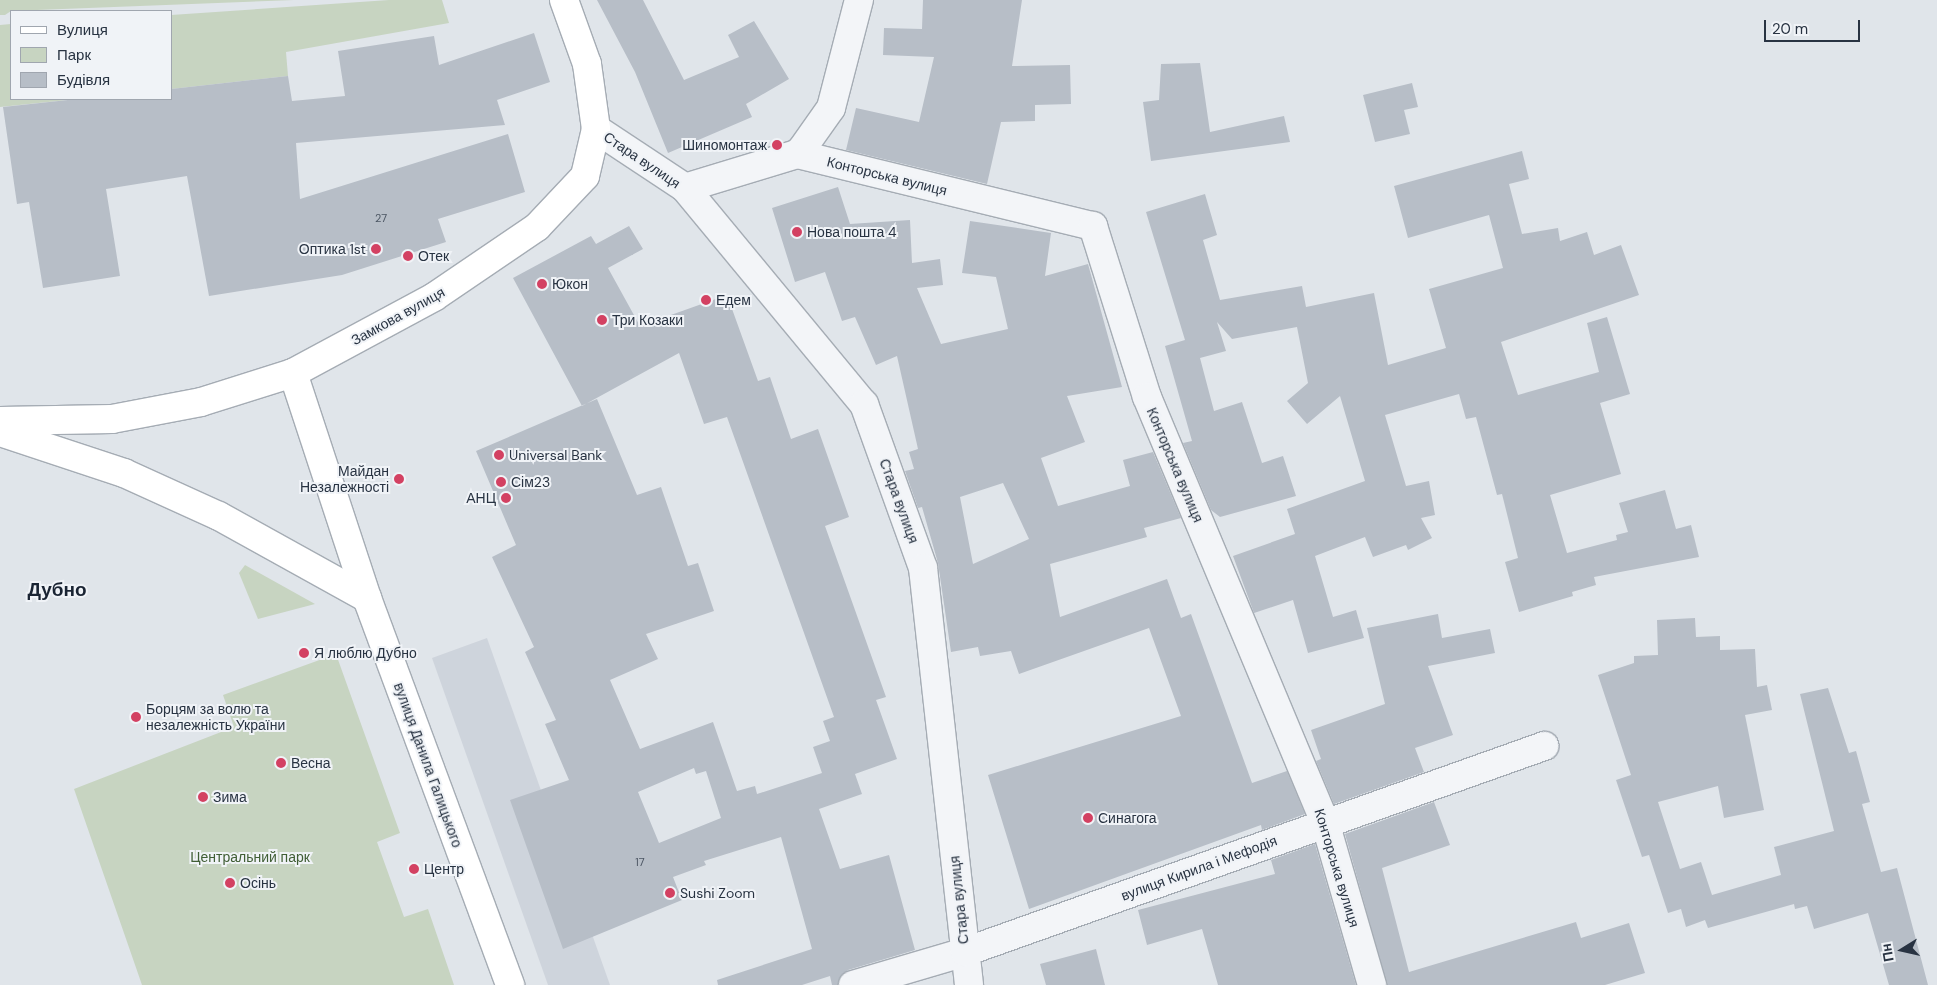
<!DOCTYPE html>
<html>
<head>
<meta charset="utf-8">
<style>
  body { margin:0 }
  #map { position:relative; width:1937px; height:985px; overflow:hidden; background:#e0e5ea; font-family:"DM Sans",sans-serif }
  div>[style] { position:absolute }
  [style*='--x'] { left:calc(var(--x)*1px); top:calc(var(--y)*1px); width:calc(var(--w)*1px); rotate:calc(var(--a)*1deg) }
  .built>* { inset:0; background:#ced4dc }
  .green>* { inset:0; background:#c7d4c1 }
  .building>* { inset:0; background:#b7bec7 }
  .roads { filter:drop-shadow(1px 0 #a5acb4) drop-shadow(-1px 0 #a5acb4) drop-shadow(0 1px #a5acb4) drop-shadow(0 -1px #a5acb4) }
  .minor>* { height:28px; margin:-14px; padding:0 14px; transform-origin:14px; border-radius:14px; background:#f3f5f8 }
  .secondary>* { height:28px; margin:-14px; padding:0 14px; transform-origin:14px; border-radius:14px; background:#fff }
  .dots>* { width:14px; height:14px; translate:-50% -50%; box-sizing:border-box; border:2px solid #f0f3f7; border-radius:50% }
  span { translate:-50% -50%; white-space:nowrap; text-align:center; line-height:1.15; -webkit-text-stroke:4px #f0f3f7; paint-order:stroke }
  .number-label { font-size:11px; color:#4c5663 }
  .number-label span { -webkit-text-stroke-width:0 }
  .poi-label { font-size:14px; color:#283342 }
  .right { translate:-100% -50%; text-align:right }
  .left { translate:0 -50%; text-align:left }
  .street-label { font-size:14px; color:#283342 }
  .park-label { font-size:14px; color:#405e35 }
  .district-label { font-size:19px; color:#1a2433; font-weight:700 }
  .legend { position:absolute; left:10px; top:10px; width:162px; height:90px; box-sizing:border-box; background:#f0f3f7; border:1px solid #a0a6af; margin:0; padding:6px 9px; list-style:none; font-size:15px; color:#283342 }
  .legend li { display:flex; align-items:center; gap:10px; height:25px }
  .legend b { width:25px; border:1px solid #a0a6af }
  .north { position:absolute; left:1877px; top:925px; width:50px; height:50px; -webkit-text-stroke:4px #f0f3f7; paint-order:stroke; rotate:260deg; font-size:14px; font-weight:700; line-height:20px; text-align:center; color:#283342 }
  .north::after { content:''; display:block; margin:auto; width:18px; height:22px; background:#283342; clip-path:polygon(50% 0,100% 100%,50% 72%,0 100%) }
  .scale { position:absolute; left:1764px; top:20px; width:96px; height:22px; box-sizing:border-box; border:2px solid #283342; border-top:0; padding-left:6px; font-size:15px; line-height:18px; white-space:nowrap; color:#283342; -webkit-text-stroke:4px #f0f3f7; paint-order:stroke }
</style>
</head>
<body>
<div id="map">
  <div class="built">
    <div style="clip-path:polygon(487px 638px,610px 985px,548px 985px,432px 658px)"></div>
  </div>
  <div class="green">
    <div style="clip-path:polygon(0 0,294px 0,11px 11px,5px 15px,0 15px)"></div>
    <div style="clip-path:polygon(389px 0,442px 0,449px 23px,286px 52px,288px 76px,171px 89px,171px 15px)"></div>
    <div style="clip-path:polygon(11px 24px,11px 99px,77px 99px,0 107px,0 25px)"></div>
    <div style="clip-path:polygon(245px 565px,315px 604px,258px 619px,239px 573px)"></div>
    <div style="clip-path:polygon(336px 654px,400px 833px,377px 842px,404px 917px,428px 909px,454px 985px,142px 985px,74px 789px,234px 727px,223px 695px)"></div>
  </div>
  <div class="building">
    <div style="clip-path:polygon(597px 0,643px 0,684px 80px,739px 57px,728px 35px,754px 21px,789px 79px,746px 104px,752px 117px,668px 153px,635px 72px)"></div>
    <div style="clip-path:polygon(923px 0,1022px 0,1012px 66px,1070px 65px,1071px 104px,1035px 105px,1035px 121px,1001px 122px,987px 184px,846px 150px,856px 108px,919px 122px,934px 57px,883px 55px,884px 28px,922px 29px)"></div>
    <div style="clip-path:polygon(534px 33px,550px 82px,497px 100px,505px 125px,296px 143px,300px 199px,508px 134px,525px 192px,438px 219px,446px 242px,342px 275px,209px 296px,187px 176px,106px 189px,120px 276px,43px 288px,29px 202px,17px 204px,3px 107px,77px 99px,171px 99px,171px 89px,288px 76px,292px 101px,345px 96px,338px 51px,434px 36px,439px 65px)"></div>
    <div style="clip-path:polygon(1200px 63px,1210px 132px,1284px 116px,1290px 142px,1151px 161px,1143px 102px,1159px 100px,1161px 64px)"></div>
    <div style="clip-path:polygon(1412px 83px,1418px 107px,1404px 110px,1410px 134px,1375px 142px,1363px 95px)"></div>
    <div style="clip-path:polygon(1522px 151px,1529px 179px,1509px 184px,1522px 234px,1558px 228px,1560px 241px,1587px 232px,1594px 255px,1621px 245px,1639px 295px,1501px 342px,1518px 395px,1599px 372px,1587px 323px,1607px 317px,1630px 394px,1600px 403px,1621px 474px,1550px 495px,1567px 553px,1617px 540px,1616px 535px,1628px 532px,1619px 503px,1665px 490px,1676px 529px,1691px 525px,1699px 557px,1594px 577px,1596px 585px,1572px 592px,1573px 596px,1519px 612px,1505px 562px,1518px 558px,1502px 494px,1497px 495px,1476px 417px,1466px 419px,1459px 394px,1385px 415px,1406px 486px,1429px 481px,1435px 515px,1421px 518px,1432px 538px,1408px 550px,1406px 545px,1373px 557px,1365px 537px,1315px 556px,1333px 617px,1356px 610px,1364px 638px,1308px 653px,1293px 600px,1254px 613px,1233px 556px,1295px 534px,1287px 509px,1365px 481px,1340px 396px,1307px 424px,1287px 401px,1308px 383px,1297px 327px,1232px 339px,1217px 322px,1226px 351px,1200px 358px,1214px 411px,1242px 402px,1262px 463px,1283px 456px,1296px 496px,1220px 517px,1211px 510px,1183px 443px,1192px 441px,1165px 346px,1185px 340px,1146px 212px,1205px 194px,1217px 235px,1203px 240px,1220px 300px,1302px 286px,1306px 307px,1374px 293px,1388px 365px,1446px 348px,1429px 289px,1503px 268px,1489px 215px,1408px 238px,1394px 186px)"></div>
    <div style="clip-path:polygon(evenodd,838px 187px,850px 224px,910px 220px,912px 263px,940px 259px,943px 285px,917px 288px,941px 344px,1008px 329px,996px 277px,962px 273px,970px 221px,1051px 233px,1045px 276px,1088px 264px,1122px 387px,1067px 396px,1085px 442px,1041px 458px,1058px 506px,1130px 486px,1123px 460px,1153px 452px,1181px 518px,1144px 528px,1147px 537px,1050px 564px,1060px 617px,1167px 579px,1181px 618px,1191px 614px,1252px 783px,1287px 771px,1305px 814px,1262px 830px,1261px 825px,1029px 909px,988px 775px,1181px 716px,1149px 628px,1019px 674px,1011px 651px,980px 656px,978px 647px,951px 652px,938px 563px,922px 507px,918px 508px,905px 471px,914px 469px,909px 452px,918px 449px,897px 356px,876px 365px,855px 317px,842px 321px,825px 272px,795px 282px,772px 208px,838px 187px,1003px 483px,1029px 539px,973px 564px,960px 497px,1003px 483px)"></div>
    <div style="clip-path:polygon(evenodd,629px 226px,643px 249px,608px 268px,640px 326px,727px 295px,758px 381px,770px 377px,791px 439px,818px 429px,849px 517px,825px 526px,886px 697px,876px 700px,897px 759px,855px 774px,862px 794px,819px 809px,840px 869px,889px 855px,915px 950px,848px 970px,838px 985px,832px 985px,830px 976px,802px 985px,718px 985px,717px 980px,812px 949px,781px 837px,704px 861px,706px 865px,673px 877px,682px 900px,563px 949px,510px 800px,569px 780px,545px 724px,556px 720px,525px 652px,534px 647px,492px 557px,516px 545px,476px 451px,597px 399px,637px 495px,661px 487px,688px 566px,698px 563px,714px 611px,646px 634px,658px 659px,610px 680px,640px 749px,713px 722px,737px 791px,755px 786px,757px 794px,822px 773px,813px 747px,830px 741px,823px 721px,834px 717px,727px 417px,704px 424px,679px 353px,582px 406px,513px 278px,591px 236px,596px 244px,629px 226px,694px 768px,696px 774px,706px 771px,721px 818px,659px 843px,638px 792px,694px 768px)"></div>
    <div style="clip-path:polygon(1438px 614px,1442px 638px,1490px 629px,1495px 653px,1428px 666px,1453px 735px,1415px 748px,1424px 772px,1334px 804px,1316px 761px,1321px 759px,1311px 730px,1385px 704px,1367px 628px)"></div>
    <div style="clip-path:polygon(1695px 618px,1696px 637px,1720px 636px,1720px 650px,1755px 649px,1757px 687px,1767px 685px,1772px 710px,1745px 715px,1764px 810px,1724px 818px,1718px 786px,1658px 802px,1680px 869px,1701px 862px,1712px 895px,1781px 875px,1774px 847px,1834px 831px,1800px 694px,1828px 688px,1849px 753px,1856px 751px,1870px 802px,1862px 804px,1881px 872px,1897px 868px,1928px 985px,1889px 985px,1868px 913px,1814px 929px,1807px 906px,1795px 909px,1794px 904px,1708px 928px,1705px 920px,1686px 927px,1681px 909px,1668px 913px,1649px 855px,1642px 857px,1616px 780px,1631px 775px,1598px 675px,1634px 663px,1634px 656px,1658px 655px,1657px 620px)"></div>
    <div style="clip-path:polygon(1434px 802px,1450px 845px,1382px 868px,1409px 972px,1576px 922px,1581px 938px,1629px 923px,1645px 973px,1605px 985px,1387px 985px,1345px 834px)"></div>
    <div style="clip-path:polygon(1315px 844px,1356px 985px,1218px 985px,1202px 929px,1147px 945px,1138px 910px,1275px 874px,1271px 860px)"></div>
    <div style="clip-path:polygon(1096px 949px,1105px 985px,1046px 985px,1040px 964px)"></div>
  </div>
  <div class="roads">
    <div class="minor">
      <div style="--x:596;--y:129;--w:107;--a:33.5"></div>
      <div style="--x:685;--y:188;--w:281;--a:50.4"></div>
      <div style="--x:864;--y:404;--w:174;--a:70.2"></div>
      <div style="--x:923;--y:568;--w:420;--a:83.7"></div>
      <div style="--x:797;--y:154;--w:305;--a:13.7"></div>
      <div style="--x:1093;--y:226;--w:179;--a:72.5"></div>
      <div style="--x:1147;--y:397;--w:461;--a:67.3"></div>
      <div style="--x:1325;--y:822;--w:170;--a:73.9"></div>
      <div style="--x:685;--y:188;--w:117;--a:-16.9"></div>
      <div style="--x:797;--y:154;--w:7;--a:-45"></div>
      <div style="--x:802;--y:149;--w:50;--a:-54.7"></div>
      <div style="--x:831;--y:108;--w:112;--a:-75.5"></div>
      <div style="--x:853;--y:985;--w:117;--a:-16.4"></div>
      <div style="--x:965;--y:952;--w:615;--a:-19.58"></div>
    </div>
    <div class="secondary">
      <div style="--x:293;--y:373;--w:237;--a:71.8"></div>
      <div style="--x:367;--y:598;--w:413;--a:69.7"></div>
      <div style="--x:0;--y:421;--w:112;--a:-1"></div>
      <div style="--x:112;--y:419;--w:91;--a:-10.8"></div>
      <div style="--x:201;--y:402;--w:96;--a:-17.5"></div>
      <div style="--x:293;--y:373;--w:160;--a:-28.3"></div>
      <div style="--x:434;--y:297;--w:125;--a:-34.2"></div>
      <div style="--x:537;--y:227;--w:70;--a:-46.7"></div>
      <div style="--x:585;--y:176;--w:48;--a:-76.8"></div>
      <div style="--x:596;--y:129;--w:66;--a:-97.9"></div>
      <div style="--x:587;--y:64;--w:68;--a:-109.8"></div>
      <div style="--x:0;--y:432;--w:131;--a:18.3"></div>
      <div style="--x:124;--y:473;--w:104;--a:24.4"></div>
      <div style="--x:219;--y:516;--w:169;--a:29"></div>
    </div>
  </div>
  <div class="dots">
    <div style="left:777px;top:145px;background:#d34162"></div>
    <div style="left:797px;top:232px;background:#d34162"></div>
    <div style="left:376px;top:249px;background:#d34162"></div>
    <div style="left:408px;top:256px;background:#d34162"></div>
    <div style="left:542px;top:284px;background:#d34162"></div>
    <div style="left:706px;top:300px;background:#d34162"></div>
    <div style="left:602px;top:320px;background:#d34162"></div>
    <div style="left:499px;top:455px;background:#d34162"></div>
    <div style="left:399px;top:479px;background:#d34162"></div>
    <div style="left:501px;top:482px;background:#d34162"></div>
    <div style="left:506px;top:498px;background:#d34162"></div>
    <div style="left:304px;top:653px;background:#d34162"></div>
    <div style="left:136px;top:717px;background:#d34162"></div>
    <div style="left:281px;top:763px;background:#d34162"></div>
    <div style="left:203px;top:797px;background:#d34162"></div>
    <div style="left:1088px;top:818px;background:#d34162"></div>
    <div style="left:414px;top:869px;background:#d34162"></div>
    <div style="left:230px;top:883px;background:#d34162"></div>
    <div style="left:670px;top:893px;background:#d34162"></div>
  </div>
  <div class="number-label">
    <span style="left:381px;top:218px">27</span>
    <span style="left:640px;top:862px">17</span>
  </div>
  <div class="poi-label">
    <span class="right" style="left:767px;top:145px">Шиномонтаж</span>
    <span class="left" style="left:807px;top:232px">Нова пошта 4</span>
    <span class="right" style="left:366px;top:249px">Оптика 1st</span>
    <span class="left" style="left:418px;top:256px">Отек</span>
    <span class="left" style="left:552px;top:284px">Юкон</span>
    <span class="left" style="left:716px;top:300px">Едем</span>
    <span class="left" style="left:612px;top:320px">Три Козаки</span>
    <span class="left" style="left:509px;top:455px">Universal Bank</span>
    <span class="right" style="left:389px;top:479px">Майдан<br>Незалежності</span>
    <span class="left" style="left:511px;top:482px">Сім23</span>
    <span class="right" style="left:496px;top:498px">АНЦ</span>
    <span class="left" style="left:314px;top:653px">Я люблю Дубно</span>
    <span class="left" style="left:146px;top:717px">Борцям за волю та<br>незалежність України</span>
    <span class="left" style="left:291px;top:763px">Весна</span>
    <span class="left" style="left:213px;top:797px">Зима</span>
    <span class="left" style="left:1098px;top:818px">Синагога</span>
    <span class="left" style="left:424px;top:869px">Центр</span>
    <span class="left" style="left:240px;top:883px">Осінь</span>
    <span class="left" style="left:680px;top:893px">Sushi Zoom</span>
  </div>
  <div class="street-label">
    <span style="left:642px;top:160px;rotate:34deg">Стара вулиця</span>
    <span style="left:887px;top:176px;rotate:14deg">Конторська вулиця</span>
    <span style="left:398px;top:316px;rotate:-29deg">Замкова вулиця</span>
    <span style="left:1175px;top:465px;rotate:67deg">Конторська вулиця</span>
    <span style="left:899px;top:501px;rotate:70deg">Стара вулиця</span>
    <span style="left:428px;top:765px;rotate:70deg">вулиця Данила Галицького</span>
    <span style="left:1199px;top:868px;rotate:-20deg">вулиця Кирила і Мефодія</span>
    <span style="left:1337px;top:868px;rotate:73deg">Конторська вулиця</span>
    <span style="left:959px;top:900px;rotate:-96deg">Стара вулиця</span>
  </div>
  <div class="park-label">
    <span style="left:250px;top:857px">Центральний парк</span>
  </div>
  <div class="district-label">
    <span style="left:57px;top:590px">Дубно</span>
  </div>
  <ul class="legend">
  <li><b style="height:6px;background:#fff"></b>Вулиця</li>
  <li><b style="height:14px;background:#c7d4c1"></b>Парк</li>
  <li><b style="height:14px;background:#b7bec7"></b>Будівля</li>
  </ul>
  <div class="north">Пн</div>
  <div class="scale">20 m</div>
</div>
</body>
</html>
